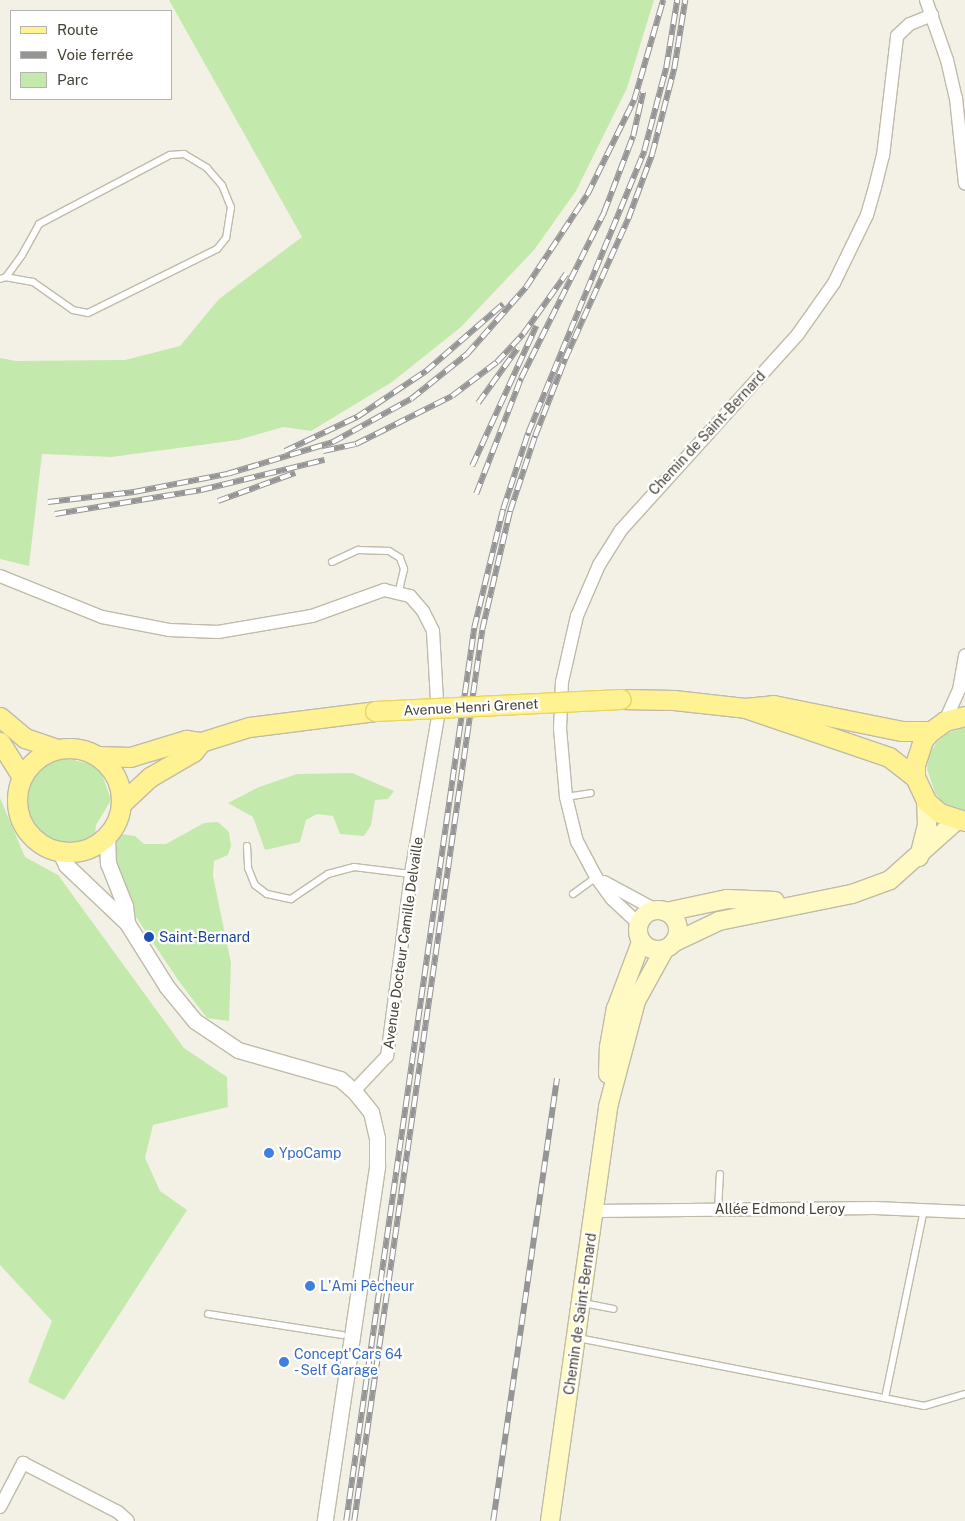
<!DOCTYPE html>
<html>
<head>
<meta charset="utf-8">
<style>
  body { margin:0 }
  #map { position:relative; width:965px; height:1521px; overflow:hidden; background:#f3f1e6; font-family:"Public Sans",sans-serif }
  div>[style] { position:absolute }
  [style*='--x'] { left:calc(var(--x)*1px); top:calc(var(--y)*1px); width:calc(var(--w)*1px); rotate:calc(var(--a)*1deg) }
  .green>* { inset:0; background:#c4e9ad }
  .roads { filter:drop-shadow(1px 0 #bfbba8) drop-shadow(-1px 0 #bfbba8) drop-shadow(0 1px #bfbba8) drop-shadow(0 -1px #bfbba8) }
  .service>* { height:6px; margin:-3px; padding:0 3px; transform-origin:3px; border-radius:3px; background:#fff }
  .minor>* { height:12px; margin:-6px; padding:0 6px; transform-origin:6px; border-radius:6px; background:#fff }
  .tertiary>* { height:15px; margin:-7.5px; padding:0 7.5px; transform-origin:7.5px; border-radius:7.5px; background:#fff }
  .secondary>* { height:18px; margin:-9px; padding:0 9px; transform-origin:9px; border-radius:9px; background:#fffac4 }
  .secondary>.ring { margin:-9px; padding:0; box-sizing:content-box; background:none; border:18px solid #fffac4; border-radius:50% }
  .primary>* { height:19px; margin:-9.5px; padding:0 9.5px; transform-origin:9.5px; border-radius:9.5px; background:#fff293 }
  .primary>.ring { margin:-9.5px; padding:0; box-sizing:content-box; background:none; border:19px solid #fff293; border-radius:50% }
  .rail>* { height:5.5px; margin-top:-2.75px; transform-origin:0; background:repeating-linear-gradient(90deg,#fff 0 11px,#959595 0 22px); box-sizing:border-box; border-block:1px solid #959595 }
  .bridges { filter:drop-shadow(1px 0 #e7d55f) drop-shadow(-1px 0 #e7d55f) drop-shadow(0 1px #e7d55f) drop-shadow(0 -1px #e7d55f) }
  .primary-bridge>* { height:19px; margin:-9.5px; padding:0 9.5px; transform-origin:9.5px; border-radius:9.5px; background:#fff293 }
  .dots>* { width:14px; height:14px; translate:-50% -50%; box-sizing:border-box; border:2px solid #fff; border-radius:50% }
  span { translate:-50% -50%; white-space:nowrap; text-align:center; line-height:1.15; -webkit-text-stroke:4.5px #fff; paint-order:stroke }
  .street-label { font-size:14px; color:#464235 }
  .transit-label { font-size:14px; color:#164399 }
  .left { translate:0 -50%; text-align:left }
  .shop-label { font-size:14px; color:#366cbe }
  .legend { position:absolute; left:10px; top:10px; width:162px; height:90px; box-sizing:border-box; background:#fff; border:1px solid #b5b3ae; margin:0; padding:6px 9px; list-style:none; font-size:15px; color:#464235 }
  .legend li { display:flex; align-items:center; gap:10px; height:25px }
  .legend b { width:25px; border:1px solid #b5b3ae }
</style>
</head>
<body>
<div id="map">
  <div class="green">
    <div style="clip-path:polygon(169px 0,654px 0,627px 88px,576px 191px,534px 250px,461px 327px,392px 382px,311px 431px,283px 427px,238px 440px,111px 457px,42px 454px,29px 566px,0 559px,0 358px,16px 361px,125px 360px,180px 346px,219px 299px,302px 237px)"></div>
    <div style="clip-path:polygon(965px 727px,965px 810px,944px 803px,935px 793px,927px 769px,929px 754px,937px 742px,948px 733px)"></div>
    <div style="clip-path:polygon(65px 758px,91px 764px,102px 774px,111px 800px,96px 825px,95px 835px,79px 843px,52px 841px,40px 833px,26px 809px,31px 781px,50px 762px)"></div>
    <div style="clip-path:polygon(352px 773px,394px 791px,388px 799px,375px 800px,371px 825px,364px 836px,340px 834px,333px 816px,317px 814px,306px 820px,300px 842px,265px 850px,253px 817px,228px 803px,259px 787px,297px 774px)"></div>
    <div style="clip-path:polygon(0 798px,25px 857px,58px 875px,184px 1048px,227px 1077px,228px 1107px,153px 1125px,145px 1158px,160px 1191px,187px 1210px,64px 1400px,28px 1382px,52px 1321px,0 1265px)"></div>
    <div style="clip-path:polygon(218px 822px,229px 832px,231px 846px,228px 855px,214px 861px,213px 876px,231px 963px,229px 1021px,207px 1018px,178px 980px,132px 911px,114px 867px,114px 842px,120px 834px,135px 836px,144px 844px,166px 844px,204px 823px)"></div>
  </div>
  <div class="roads">
    <div class="service">
      <div style="--x:0;--y:279;--w:6;--a:-18"></div>
      <div style="--x:6;--y:277;--w:27;--a:-54"></div>
      <div style="--x:22;--y:255;--w:35;--a:-61"></div>
      <div style="--x:39;--y:224;--w:148;--a:-27.8"></div>
      <div style="--x:170;--y:155;--w:14;--a:-4"></div>
      <div style="--x:184;--y:154;--w:27;--a:31"></div>
      <div style="--x:207;--y:168;--w:23;--a:49"></div>
      <div style="--x:222;--y:185;--w:24;--a:68"></div>
      <div style="--x:231;--y:207;--w:31;--a:99"></div>
      <div style="--x:226;--y:238;--w:14;--a:129"></div>
      <div style="--x:217;--y:249;--w:144;--a:153.6"></div>
      <div style="--x:88;--y:313;--w:15;--a:-169"></div>
      <div style="--x:73;--y:310;--w:49;--a:-145"></div>
      <div style="--x:33;--y:282;--w:27;--a:-170"></div>
      <div style="--x:332;--y:562;--w:29;--a:-25"></div>
      <div style="--x:358;--y:550;--w:31;--a:2"></div>
      <div style="--x:389;--y:551;--w:13;--a:32"></div>
      <div style="--x:400;--y:558;--w:12;--a:70"></div>
      <div style="--x:404;--y:569;--w:23;--a:103"></div>
      <div style="--x:566;--y:797;--w:25;--a:-9"></div>
      <div style="--x:247;--y:846;--w:22;--a:87"></div>
      <div style="--x:248;--y:868;--w:18;--a:68"></div>
      <div style="--x:255;--y:885;--w:15;--a:37"></div>
      <div style="--x:267;--y:894;--w:25;--a:12"></div>
      <div style="--x:291;--y:899;--w:45;--a:-34"></div>
      <div style="--x:328;--y:874;--w:27;--a:-15"></div>
      <div style="--x:354;--y:867;--w:57;--a:7"></div>
      <div style="--x:573;--y:894;--w:29;--a:-36"></div>
      <div style="--x:718;--y:1210;--w:36;--a:-87"></div>
      <div style="--x:583;--y:1303;--w:31;--a:11"></div>
      <div style="--x:208;--y:1314;--w:136;--a:8.9"></div>
      <div style="--x:578;--y:1338;--w:353;--a:11.1"></div>
      <div style="--x:924;--y:1406;--w:43;--a:-16.3"></div>
      <div style="--x:885;--y:1398;--w:192;--a:-78.3"></div>
    </div>
    <div class="minor">
      <div style="--x:926;--y:0;--w:64;--a:70.7"></div>
      <div style="--x:947;--y:60;--w:39;--a:77"></div>
      <div style="--x:956;--y:98;--w:86;--a:84"></div>
      <div style="--x:0;--y:576;--w:110;--a:21.9"></div>
      <div style="--x:102;--y:617;--w:68;--a:11"></div>
      <div style="--x:169;--y:630;--w:49;--a:2.3"></div>
      <div style="--x:218;--y:632;--w:95;--a:-9.7"></div>
      <div style="--x:312;--y:616;--w:77;--a:-19.9"></div>
      <div style="--x:384;--y:590;--w:27;--a:13"></div>
      <div style="--x:410;--y:596;--w:20;--a:49"></div>
      <div style="--x:423;--y:611;--w:22;--a:63"></div>
      <div style="--x:433;--y:631;--w:86;--a:86.7"></div>
      <div style="--x:438;--y:717;--w:152;--a:99.8"></div>
      <div style="--x:412;--y:867;--w:191;--a:97.5"></div>
      <div style="--x:387;--y:1056;--w:48;--a:133.3"></div>
      <div style="--x:945;--y:721;--w:34;--a:-66"></div>
      <div style="--x:959;--y:690;--w:35;--a:-80"></div>
      <div style="--x:604;--y:882;--w:59;--a:28.3"></div>
      <div style="--x:639;--y:924;--w:37;--a:-137"></div>
      <div style="--x:612;--y:899;--w:27;--a:-126"></div>
      <div style="--x:596;--y:877;--w:40;--a:-118"></div>
      <div style="--x:577;--y:842;--w:46;--a:-103.7"></div>
      <div style="--x:566;--y:797;--w:68;--a:-95"></div>
      <div style="--x:560;--y:729;--w:47;--a:-87.6"></div>
      <div style="--x:562;--y:682;--w:68;--a:-77.2"></div>
      <div style="--x:577;--y:616;--w:56;--a:-66.7"></div>
      <div style="--x:599;--y:565;--w:41;--a:-57.8"></div>
      <div style="--x:621;--y:530;--w:264;--a:-47.9"></div>
      <div style="--x:798;--y:334;--w:62;--a:-54.8"></div>
      <div style="--x:834;--y:283;--w:76;--a:-64.1"></div>
      <div style="--x:867;--y:215;--w:29;--a:-74"></div>
      <div style="--x:875;--y:187;--w:32;--a:-76"></div>
      <div style="--x:883;--y:156;--w:121;--a:-83.3"></div>
      <div style="--x:897;--y:36;--w:18;--a:-43"></div>
      <div style="--x:910;--y:24;--w:24;--a:-22"></div>
      <div style="--x:594;--y:1211;--w:281;--a:-0.6"></div>
      <div style="--x:875;--y:1208;--w:90;--a:2.5"></div>
      <div style="--x:0;--y:1507;--w:50;--a:-62.4"></div>
      <div style="--x:23;--y:1463;--w:107;--a:27.3"></div>
      <div style="--x:118;--y:1512;--w:13;--a:42"></div>
    </div>
    <div class="tertiary">
      <div style="--x:107;--y:837;--w:26;--a:88"></div>
      <div style="--x:108;--y:863;--w:46;--a:68.4"></div>
      <div style="--x:125;--y:906;--w:17;--a:83"></div>
      <div style="--x:60;--y:852;--w:14;--a:65"></div>
      <div style="--x:66;--y:865;--w:84;--a:43.6"></div>
      <div style="--x:127;--y:923;--w:75;--a:58"></div>
      <div style="--x:167;--y:987;--w:44;--a:50.5"></div>
      <div style="--x:195;--y:1021;--w:52;--a:34"></div>
      <div style="--x:238;--y:1050;--w:106;--a:15.9"></div>
      <div style="--x:340;--y:1079;--w:18;--a:41"></div>
      <div style="--x:354;--y:1091;--w:27;--a:51"></div>
      <div style="--x:371;--y:1112;--w:27;--a:77"></div>
      <div style="--x:377;--y:1138;--w:29;--a:90"></div>
      <div style="--x:377;--y:1167;--w:358;--a:98.4"></div>
    </div>
    <div class="secondary">
      <div style="--x:919;--y:857;--w:33;--a:-76"></div>
      <div style="--x:927;--y:825;--w:24;--a:-92"></div>
      <div class="ring" style="left:638px;top:910px;width:22px;height:22px"></div>
      <div style="--x:666;--y:912;--w:62;--a:-12"></div>
      <div style="--x:727;--y:899;--w:48;--a:2.4"></div>
      <div style="--x:675;--y:942;--w:49;--a:-25.5"></div>
      <div style="--x:719;--y:921;--w:136;--a:-11.5"></div>
      <div style="--x:852;--y:894;--w:40;--a:-20.2"></div>
      <div style="--x:890;--y:880;--w:90;--a:-41.8"></div>
      <div style="--x:608;--y:1074;--w:27;--a:-88"></div>
      <div style="--x:609;--y:1047;--w:39;--a:-80"></div>
      <div style="--x:616;--y:1009;--w:72;--a:-69.5"></div>
      <div style="--x:550;--y:1521;--w:418;--a:-82"></div>
      <div style="--x:608;--y:1107;--w:110;--a:-75.2"></div>
      <div style="--x:636;--y:1001;--w:58;--a:-61.2"></div>
    </div>
    <div class="primary">
      <div style="--x:621;--y:699;--w:53;--a:1.1"></div>
      <div style="--x:674;--y:700;--w:71;--a:6.4"></div>
      <div style="--x:745;--y:708;--w:28;--a:-6"></div>
      <div style="--x:773;--y:705;--w:132;--a:11.4"></div>
      <div style="--x:902;--y:731;--w:29;--a:0"></div>
      <div style="--x:748;--y:709;--w:149;--a:18.8"></div>
      <div style="--x:889;--y:757;--w:33;--a:38"></div>
      <div style="--x:965;--y:716;--w:21;--a:166"></div>
      <div style="--x:945;--y:721;--w:17;--a:144"></div>
      <div style="--x:931;--y:731;--w:12;--a:132"></div>
      <div style="--x:923;--y:740;--w:25;--a:108"></div>
      <div style="--x:915;--y:764;--w:13;--a:90"></div>
      <div style="--x:915;--y:777;--w:26;--a:65"></div>
      <div style="--x:926;--y:801;--w:18;--a:41"></div>
      <div style="--x:940;--y:813;--w:26;--a:18"></div>
      <div style="--x:0;--y:717;--w:33;--a:40"></div>
      <div style="--x:25;--y:738;--w:34;--a:19"></div>
      <div style="--x:0;--y:742;--w:41;--a:57.8"></div>
      <div class="ring" style="left:17px;top:748px;width:85px;height:85px"></div>
      <div style="--x:98;--y:756;--w:32;--a:2"></div>
      <div style="--x:130;--y:757;--w:59;--a:-16.9"></div>
      <div style="--x:186;--y:740;--w:15;--a:8"></div>
      <div style="--x:201;--y:742;--w:50;--a:-17.4"></div>
      <div style="--x:249;--y:727;--w:127;--a:-7.2"></div>
      <div style="--x:122;--y:803;--w:38;--a:-43"></div>
      <div style="--x:150;--y:777;--w:50;--a:-30.2"></div>
      <div style="--x:193;--y:752;--w:13;--a:-51"></div>
    </div>
  </div>
  <div class="rail">
    <div style="--x:478;--y:403;--w:67;--a:-54.2"></div>
    <div style="--x:285;--y:451;--w:80;--a:-25.3"></div>
    <div style="--x:357;--y:417;--w:83;--a:-33.7"></div>
    <div style="--x:426;--y:371;--w:102;--a:-41"></div>
    <div style="--x:323;--y:451;--w:34;--a:-12"></div>
    <div style="--x:356;--y:444;--w:107;--a:-26.6"></div>
    <div style="--x:452;--y:396;--w:56;--a:-37.1"></div>
    <div style="--x:497;--y:362;--w:38;--a:-47"></div>
    <div style="--x:523;--y:334;--w:74;--a:-54.4"></div>
    <div style="--x:472;--y:466;--w:154;--a:-65.4"></div>
    <div style="--x:476;--y:494;--w:124;--a:-68.8"></div>
    <div style="--x:521;--y:378;--w:186;--a:-63.4"></div>
    <div style="--x:604;--y:212;--w:81;--a:-69.1"></div>
    <div style="--x:633;--y:136;--w:45;--a:-77.2"></div>
    <div style="--x:218;--y:501;--w:82;--a:-20"></div>
    <div style="--x:48;--y:502;--w:87;--a:-6.6"></div>
    <div style="--x:134;--y:492;--w:95;--a:-11"></div>
    <div style="--x:227;--y:474;--w:111;--a:-16.8"></div>
    <div style="--x:333;--y:442;--w:89;--a:-28.9"></div>
    <div style="--x:411;--y:399;--w:72;--a:-38.8"></div>
    <div style="--x:467;--y:354;--w:89;--a:-48.6"></div>
    <div style="--x:526;--y:287;--w:110;--a:-56.5"></div>
    <div style="--x:587;--y:195;--w:106;--a:-63.7"></div>
    <div style="--x:634;--y:100;--w:104;--a:-73.8"></div>
    <div style="--x:55;--y:514;--w:148;--a:-9.3"></div>
    <div style="--x:201;--y:490;--w:127;--a:-13.7"></div>
    <div style="--x:346;--y:1521;--w:902;--a:-81.84"></div>
    <div style="--x:474;--y:628;--w:122;--a:-76.3"></div>
    <div style="--x:503;--y:509;--w:80;--a:-71.8"></div>
    <div style="--x:528;--y:433;--w:305;--a:-67.6"></div>
    <div style="--x:644;--y:151;--w:86;--a:-75.2"></div>
    <div style="--x:666;--y:68;--w:69;--a:-80.8"></div>
    <div style="--x:354;--y:1521;--w:900;--a:-81.82"></div>
    <div style="--x:482;--y:630;--w:122;--a:-76.8"></div>
    <div style="--x:510;--y:511;--w:79;--a:-71.6"></div>
    <div style="--x:535;--y:436;--w:83;--a:-68.7"></div>
    <div style="--x:565;--y:359;--w:154;--a:-65.8"></div>
    <div style="--x:628;--y:219;--w:69;--a:-69.7"></div>
    <div style="--x:652;--y:154;--w:88;--a:-75.5"></div>
    <div style="--x:674;--y:69;--w:70;--a:-80.9"></div>
    <div style="--x:493;--y:1521;--w:447;--a:-81.8"></div>
  </div>
  <div class="bridges">
    <div class="primary-bridge">
      <div style="--x:375;--y:711;--w:246;--a:-2.8"></div>
    </div>
  </div>
  <div class="dots">
    <div style="left:149px;top:937px;background:#1a4fb4"></div>
    <div style="left:269px;top:1153px;background:#3f7fe0"></div>
    <div style="left:310px;top:1286px;background:#3f7fe0"></div>
    <div style="left:284px;top:1362px;background:#3f7fe0"></div>
  </div>
  <div class="street-label">
    <span style="left:707px;top:433px;rotate:-47deg">Chemin de Saint-Bernard</span>
    <span style="left:471px;top:707px;rotate:-3deg">Avenue Henri Grenet</span>
    <span style="left:403px;top:943px;rotate:-82deg">Avenue Docteur Camille Delvaille</span>
    <span style="left:780px;top:1209px">Allée Edmond Leroy</span>
    <span style="left:580px;top:1314px;rotate:-82deg">Chemin de Saint-Bernard</span>
  </div>
  <div class="transit-label">
    <span class="left" style="left:159px;top:937px">Saint-Bernard</span>
  </div>
  <div class="shop-label">
    <span class="left" style="left:279px;top:1153px">YpoCamp</span>
    <span class="left" style="left:320px;top:1286px">L'Ami Pêcheur</span>
    <span class="left" style="left:294px;top:1362px">Concept'Cars 64<br>- Self Garage</span>
  </div>
  <ul class="legend">
  <li><b style="height:6px;background:#fff293"></b>Route</li>
  <li><b style="height:6px;background:#959595"></b>Voie ferrée</li>
  <li><b style="height:14px;background:#c4e9ad"></b>Parc</li>
  </ul>
</div>
</body>
</html>
